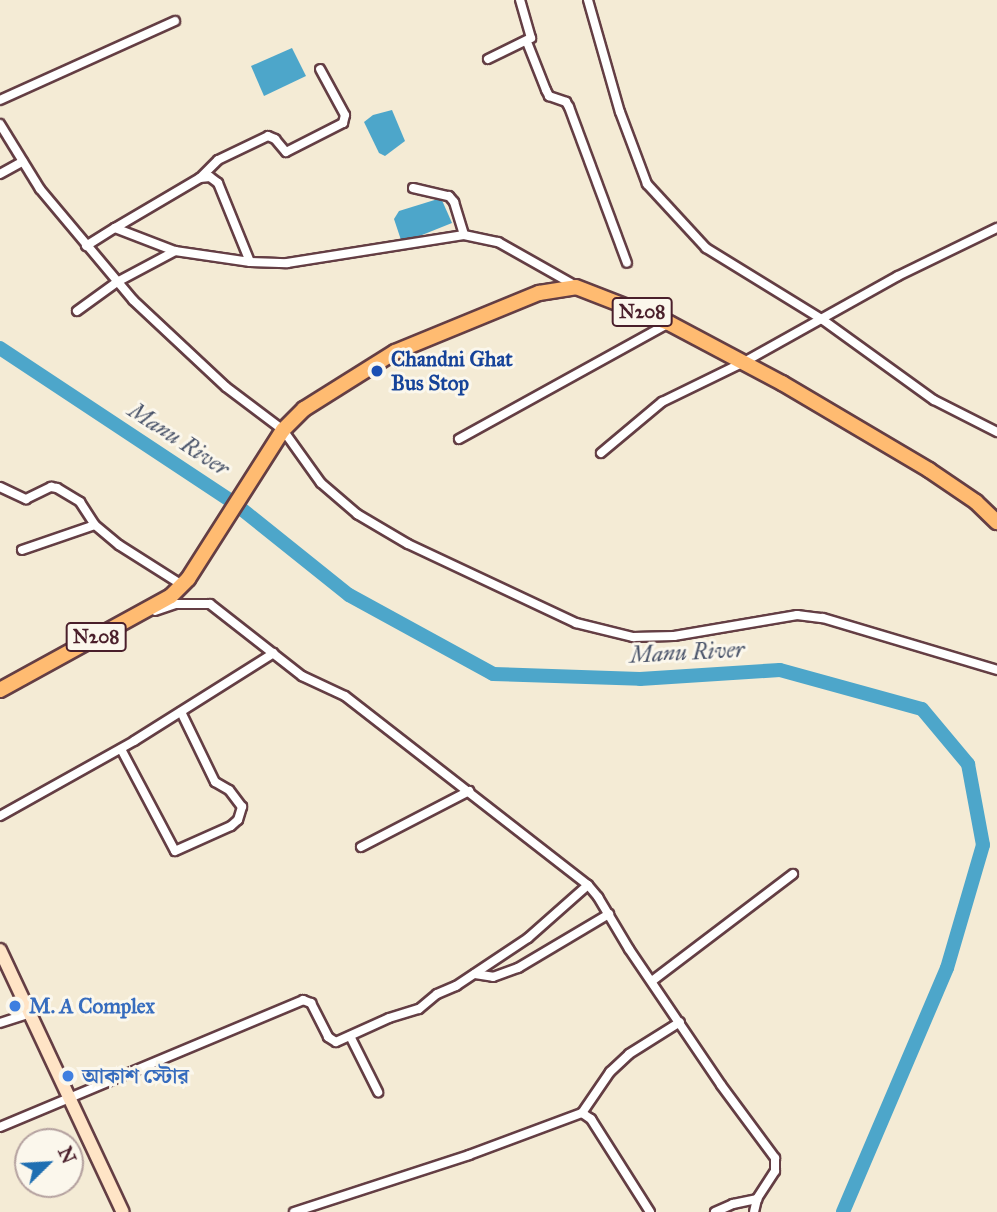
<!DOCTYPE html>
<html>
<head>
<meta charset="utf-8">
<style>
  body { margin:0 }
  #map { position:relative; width:997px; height:1212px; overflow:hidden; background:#f4ebd5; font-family:"IM FELL Great Primer","Noto Serif Bengali",serif }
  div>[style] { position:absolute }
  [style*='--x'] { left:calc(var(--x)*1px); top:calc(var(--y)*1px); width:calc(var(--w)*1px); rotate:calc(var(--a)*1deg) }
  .water>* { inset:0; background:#4da6ca }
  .river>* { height:14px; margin:-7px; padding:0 7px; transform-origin:7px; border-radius:7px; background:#4da6ca }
  .roads { filter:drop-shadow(2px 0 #643e44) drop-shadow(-2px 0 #643e44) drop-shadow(0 2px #643e44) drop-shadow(0 -2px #643e44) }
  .minor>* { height:8px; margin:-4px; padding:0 4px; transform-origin:4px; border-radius:4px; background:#fff }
  .secondary>* { height:12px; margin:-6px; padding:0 6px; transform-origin:6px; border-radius:6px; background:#ffe4c6 }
  .trunk>* { height:14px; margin:-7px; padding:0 7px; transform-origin:7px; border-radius:7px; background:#ffbb71 }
  .dots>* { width:19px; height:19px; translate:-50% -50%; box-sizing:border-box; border:4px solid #fbf7ec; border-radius:50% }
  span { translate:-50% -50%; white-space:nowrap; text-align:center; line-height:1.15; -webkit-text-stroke:6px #fbf7ec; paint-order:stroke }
  .shield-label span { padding:2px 5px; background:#fbf7ec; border:2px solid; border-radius:5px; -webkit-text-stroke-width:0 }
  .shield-label { font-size:19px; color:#4a1f2b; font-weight:700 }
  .transit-label { font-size:21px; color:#164399; font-weight:700 }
  .left { translate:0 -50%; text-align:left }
  .shop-label { font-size:21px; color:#366cbe; font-weight:700 }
  .water-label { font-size:23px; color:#4b556b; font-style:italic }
  .north { position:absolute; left:14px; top:1128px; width:70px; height:70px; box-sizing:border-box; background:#fbf7ec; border:2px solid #b4a19f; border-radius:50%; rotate:66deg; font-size:19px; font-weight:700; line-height:28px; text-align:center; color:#4a1f2b }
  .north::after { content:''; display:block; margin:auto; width:24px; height:32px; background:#1f6fb2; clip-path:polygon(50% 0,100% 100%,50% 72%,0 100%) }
</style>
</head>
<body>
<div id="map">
  <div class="water">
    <div style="clip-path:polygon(292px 48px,306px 76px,264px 96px,251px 66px)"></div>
    <div style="clip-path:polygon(392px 110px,405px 141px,385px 156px,379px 153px,364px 122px,373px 115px)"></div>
    <div style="clip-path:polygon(441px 198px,452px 223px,402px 243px,394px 219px,399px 211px)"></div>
  </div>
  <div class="river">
    <div style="--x:0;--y:348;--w:281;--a:33.5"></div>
    <div style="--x:234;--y:503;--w:147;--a:38.7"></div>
    <div style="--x:349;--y:595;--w:164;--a:28.7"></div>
    <div style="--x:493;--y:674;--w:147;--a:1.9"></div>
    <div style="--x:640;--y:679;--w:140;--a:-3.7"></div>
    <div style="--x:780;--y:670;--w:147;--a:15.4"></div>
    <div style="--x:922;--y:709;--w:72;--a:50.1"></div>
    <div style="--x:968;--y:764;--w:82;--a:79.5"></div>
    <div style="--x:983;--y:845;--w:128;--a:106.3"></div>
    <div style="--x:947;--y:968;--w:265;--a:113.1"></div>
  </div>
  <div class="roads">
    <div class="minor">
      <div style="--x:588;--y:0;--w:116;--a:74.1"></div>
      <div style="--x:620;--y:112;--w:77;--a:69.4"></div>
      <div style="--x:647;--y:184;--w:87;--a:47.3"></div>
      <div style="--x:706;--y:248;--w:137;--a:31.6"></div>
      <div style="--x:823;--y:320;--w:137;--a:35.8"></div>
      <div style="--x:934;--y:400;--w:71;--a:26.9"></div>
      <div style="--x:527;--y:42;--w:52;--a:68.4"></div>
      <div style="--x:546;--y:90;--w:7;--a:63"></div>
      <div style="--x:549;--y:96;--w:18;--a:19"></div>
      <div style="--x:566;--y:102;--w:6;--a:59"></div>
      <div style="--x:569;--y:107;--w:166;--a:69.6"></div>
      <div style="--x:488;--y:59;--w:48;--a:-26"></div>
      <div style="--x:531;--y:38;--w:40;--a:-106"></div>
      <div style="--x:0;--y:100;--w:192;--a:-24.3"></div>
      <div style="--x:0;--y:124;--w:76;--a:58.4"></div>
      <div style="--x:40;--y:189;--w:145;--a:50"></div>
      <div style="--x:133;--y:300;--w:127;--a:43.1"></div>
      <div style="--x:226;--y:387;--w:71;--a:37"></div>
      <div style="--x:283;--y:430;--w:65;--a:54.4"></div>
      <div style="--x:321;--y:483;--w:48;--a:40.7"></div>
      <div style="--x:357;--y:514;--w:59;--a:30.5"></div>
      <div style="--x:408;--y:544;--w:186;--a:25.2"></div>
      <div style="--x:576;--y:623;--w:59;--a:13.8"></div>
      <div style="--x:633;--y:637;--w:41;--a:-1.4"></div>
      <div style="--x:674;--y:636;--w:125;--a:-9.7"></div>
      <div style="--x:797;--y:615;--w:26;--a:7"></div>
      <div style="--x:823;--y:618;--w:182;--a:16.6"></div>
      <div style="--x:0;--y:174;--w:26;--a:-29"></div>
      <div style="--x:200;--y:178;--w:25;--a:-45"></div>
      <div style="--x:218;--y:160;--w:55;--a:-25.6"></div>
      <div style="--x:268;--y:136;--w:8;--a:23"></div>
      <div style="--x:275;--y:139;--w:17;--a:50"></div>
      <div style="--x:286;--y:152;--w:64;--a:-27"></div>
      <div style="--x:343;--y:123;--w:8;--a:-76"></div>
      <div style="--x:345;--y:115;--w:52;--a:-118.5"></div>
      <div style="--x:413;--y:188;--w:37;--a:13"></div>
      <div style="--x:449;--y:196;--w:8;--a:50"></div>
      <div style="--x:454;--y:202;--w:34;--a:73"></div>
      <div style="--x:115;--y:228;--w:99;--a:-30.5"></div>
      <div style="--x:200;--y:178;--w:10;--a:-6"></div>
      <div style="--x:210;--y:177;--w:10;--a:37"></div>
      <div style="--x:218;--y:183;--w:85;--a:67.9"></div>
      <div style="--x:86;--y:246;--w:34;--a:-32"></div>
      <div style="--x:115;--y:228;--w:64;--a:21"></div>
      <div style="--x:175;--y:251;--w:76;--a:8.3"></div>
      <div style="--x:250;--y:262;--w:37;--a:2"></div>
      <div style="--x:287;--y:263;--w:179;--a:-9"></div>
      <div style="--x:464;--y:235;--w:35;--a:12"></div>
      <div style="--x:498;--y:242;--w:90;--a:29.4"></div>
      <div style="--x:77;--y:311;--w:49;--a:-35.9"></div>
      <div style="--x:117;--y:282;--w:66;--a:-28.1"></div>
      <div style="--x:459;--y:439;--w:240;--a:-28.9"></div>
      <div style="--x:601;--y:453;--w:80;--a:-39.9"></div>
      <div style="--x:662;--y:402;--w:91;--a:-26"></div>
      <div style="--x:744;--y:362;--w:176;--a:-29.2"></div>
      <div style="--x:898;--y:276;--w:110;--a:-25.9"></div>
      <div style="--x:0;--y:487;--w:29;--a:25"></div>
      <div style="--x:26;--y:499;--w:28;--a:-26"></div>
      <div style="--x:51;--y:487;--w:6;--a:9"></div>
      <div style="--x:57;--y:488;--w:27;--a:31"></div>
      <div style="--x:80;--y:502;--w:27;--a:57"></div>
      <div style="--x:95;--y:525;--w:31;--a:40"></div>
      <div style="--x:119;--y:545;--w:75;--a:32.4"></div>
      <div style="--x:22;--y:550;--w:77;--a:-18.9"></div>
      <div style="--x:155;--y:611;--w:21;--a:-19"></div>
      <div style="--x:175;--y:604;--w:35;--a:0"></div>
      <div style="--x:210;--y:604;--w:117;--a:38"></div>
      <div style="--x:302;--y:676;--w:47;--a:24.9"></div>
      <div style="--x:345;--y:696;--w:308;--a:37.9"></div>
      <div style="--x:588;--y:885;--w:16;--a:50"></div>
      <div style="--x:598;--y:897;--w:61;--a:59.2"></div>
      <div style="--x:629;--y:949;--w:164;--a:55.9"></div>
      <div style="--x:721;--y:1085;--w:91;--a:53.5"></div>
      <div style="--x:775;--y:1158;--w:13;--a:90"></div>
      <div style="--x:775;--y:1171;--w:33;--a:123"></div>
      <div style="--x:757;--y:1199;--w:13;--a:103"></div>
      <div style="--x:121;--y:749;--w:115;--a:62.1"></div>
      <div style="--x:175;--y:851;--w:61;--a:-24.1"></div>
      <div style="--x:231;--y:826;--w:9;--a:-41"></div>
      <div style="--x:238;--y:820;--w:14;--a:-73"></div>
      <div style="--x:242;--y:807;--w:21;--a:-127"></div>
      <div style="--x:229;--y:790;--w:16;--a:-150"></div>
      <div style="--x:215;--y:782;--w:78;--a:-115.9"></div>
      <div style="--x:0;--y:816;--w:154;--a:-29.2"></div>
      <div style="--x:134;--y:741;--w:165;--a:-32.2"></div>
      <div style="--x:361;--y:847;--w:122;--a:-27.4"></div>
      <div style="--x:475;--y:974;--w:18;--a:9"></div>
      <div style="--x:493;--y:977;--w:27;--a:-20"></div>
      <div style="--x:518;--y:968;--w:106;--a:-30.7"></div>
      <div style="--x:652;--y:981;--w:177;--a:-37.2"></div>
      <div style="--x:0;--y:1023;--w:32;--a:-18"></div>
      <div style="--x:350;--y:1036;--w:63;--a:63.4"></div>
      <div style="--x:582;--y:1113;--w:50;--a:-55.7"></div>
      <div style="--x:610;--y:1072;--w:26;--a:-43"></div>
      <div style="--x:629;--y:1054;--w:60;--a:-32.1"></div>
      <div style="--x:0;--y:1127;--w:329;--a:-22.7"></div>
      <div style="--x:303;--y:1000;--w:9;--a:21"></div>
      <div style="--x:311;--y:1003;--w:38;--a:63"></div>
      <div style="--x:328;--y:1037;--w:9;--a:32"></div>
      <div style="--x:336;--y:1042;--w:58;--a:-24.4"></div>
      <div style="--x:389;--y:1018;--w:31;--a:-17"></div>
      <div style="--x:419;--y:1009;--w:23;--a:-40"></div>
      <div style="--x:437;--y:994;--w:21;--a:-23"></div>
      <div style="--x:456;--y:986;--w:87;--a:-33.7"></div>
      <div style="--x:528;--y:938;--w:80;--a:-41.5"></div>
      <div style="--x:294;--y:1212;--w:184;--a:-18"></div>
      <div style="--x:469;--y:1155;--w:121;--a:-20.4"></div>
      <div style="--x:582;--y:1113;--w:11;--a:34"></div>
      <div style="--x:591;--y:1119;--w:110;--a:57.6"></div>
      <div style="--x:715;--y:1212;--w:20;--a:-24"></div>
      <div style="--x:733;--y:1204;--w:25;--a:-12"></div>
    </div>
    <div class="secondary">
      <div style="--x:0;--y:950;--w:289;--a:64.9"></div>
    </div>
    <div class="trunk">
      <div style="--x:0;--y:690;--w:195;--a:-28.8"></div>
      <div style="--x:171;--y:596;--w:24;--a:-45"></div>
      <div style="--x:188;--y:579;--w:177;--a:-57.5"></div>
      <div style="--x:283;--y:430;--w:30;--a:-45"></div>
      <div style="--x:304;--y:409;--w:107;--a:-32.1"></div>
      <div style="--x:395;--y:352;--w:156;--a:-22.3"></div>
      <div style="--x:539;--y:293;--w:37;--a:-9"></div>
      <div style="--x:576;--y:287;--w:100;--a:21.2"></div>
      <div style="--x:669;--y:323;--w:128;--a:28"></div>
      <div style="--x:782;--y:383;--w:171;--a:30.6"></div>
      <div style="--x:929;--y:470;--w:57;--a:34.2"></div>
      <div style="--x:976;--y:502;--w:29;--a:44"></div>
    </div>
  </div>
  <div class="dots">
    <div style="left:377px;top:371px;background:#1a4fb4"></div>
    <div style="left:15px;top:1006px;background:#3f7fe0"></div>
    <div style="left:68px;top:1076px;background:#3f7fe0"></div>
  </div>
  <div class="shield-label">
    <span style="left:642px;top:312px">N208</span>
    <span style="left:96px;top:637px">N208</span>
  </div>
  <div class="transit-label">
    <span class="left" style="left:391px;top:371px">Chandni Ghat<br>Bus Stop</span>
  </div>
  <div class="shop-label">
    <span class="left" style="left:29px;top:1006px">M. A Complex</span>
    <span class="left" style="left:82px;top:1076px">আকাশ স্টোর</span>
  </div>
  <div class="water-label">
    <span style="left:179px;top:439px;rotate:33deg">Manu River</span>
    <span style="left:687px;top:652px;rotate:-3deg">Manu River</span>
  </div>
  <div class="north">N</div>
</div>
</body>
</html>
